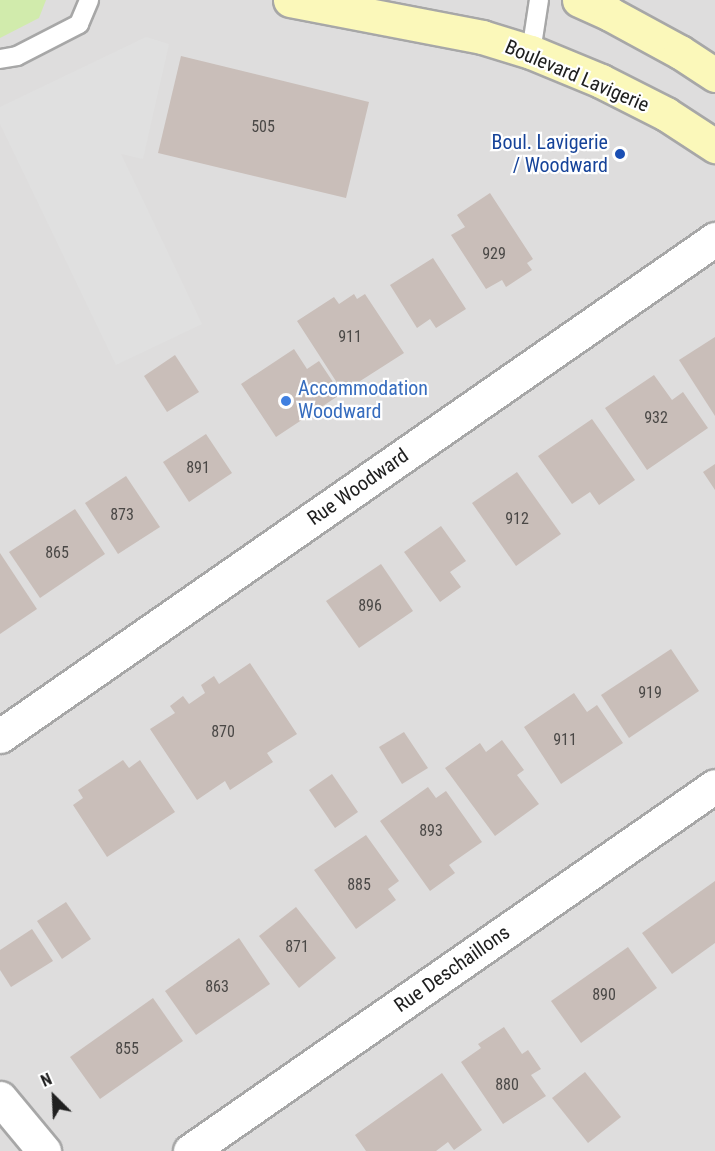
<!DOCTYPE html>
<html>
<head>
<meta charset="utf-8">
<style>
  body { margin:0 }
  #map { position:relative; width:715px; height:1151px; overflow:hidden; background:#f1ece6; font-family:"Roboto Condensed",sans-serif }
  div>[style] { position:absolute }
  [style*='--x'] { left:calc(var(--x)*1px); top:calc(var(--y)*1px); width:calc(var(--w)*1px); rotate:calc(var(--a)*1deg) }
  .residential>* { inset:0; background:#dedddd }
  .grass>* { inset:0; background:#d1ebac }
  .parking>* { inset:0; background:#e0e0e0 }
  .building>* { inset:0; background:#c9beb9 }
  .roads { filter:drop-shadow(2px 0 #a7a7a7) drop-shadow(-2px 0 #a7a7a7) drop-shadow(0 2px #a7a7a7) drop-shadow(0 -2px #a7a7a7) }
  .lane>* { height:18px; margin:-9px; padding:0 9px; transform-origin:9px; border-radius:9px; background:#fff }
  .street>* { height:33px; margin:-16.5px; padding:0 16.5px; transform-origin:16.5px; border-radius:16.5px; background:#fff }
  .secondary>* { height:33px; margin:-16.5px; padding:0 16.5px; transform-origin:16.5px; border-radius:16.5px; background:#fbf8ba }
  .dots>* { width:16px; height:16px; translate:-50% -50%; box-sizing:border-box; border:3px solid #fff; border-radius:50% }
  span { translate:-50% -50%; white-space:nowrap; text-align:center; line-height:1.15; -webkit-text-stroke:4.5px #fff; paint-order:stroke }
  .number-label { font-size:16px; color:#4a4846 }
  .number-label span { -webkit-text-stroke-width:0 }
  .street-label { font-size:20px; color:#202020 }
  .transit-label { font-size:20px; color:#164399 }
  .right { translate:-100% -50%; text-align:right }
  .shop-label { font-size:20px; color:#366cbe }
  .left { translate:0 -50%; text-align:left }
  .north { position:absolute; left:24px; top:1067px; width:60px; height:60px; -webkit-text-stroke:4px #fff; paint-order:stroke; rotate:336deg; font-size:16px; font-weight:700; line-height:24px; text-align:center; color:#202020 }
  .north::after { content:''; display:block; margin:auto; width:21px; height:27px; background:#202020; clip-path:polygon(50% 0,100% 100%,50% 72%,0 100%) }
</style>
</head>
<body>
<div id="map">
  <div class="residential">
    <div style="clip-path:polygon(0 0,715px 0,715px 1151px,0 1151px)"></div>
  </div>
  <div class="grass">
    <div style="clip-path:polygon(0 0,46px 0,39px 18px,0 38px)"></div>
  </div>
  <div class="parking">
    <div style="clip-path:polygon(146px 37px,169px 44px,143px 159px,121px 154px,202px 324px,116px 365px,0 124px,0 107px)"></div>
  </div>
  <div class="building">
    <div style="clip-path:polygon(181px 56px,369px 102px,346px 198px,158px 153px)"></div>
    <div style="clip-path:polygon(490px 193px,533px 259px,527px 263px,532px 270px,506px 287px,502px 280px,486px 289px,451px 235px,465px 227px,457px 215px)"></div>
    <div style="clip-path:polygon(433px 258px,466px 309px,436px 328px,430px 319px,417px 328px,390px 285px)"></div>
    <div style="clip-path:polygon(354px 294px,357px 299px,365px 294px,404px 353px,343px 392px,297px 321px,334px 297px,339px 304px)"></div>
    <div style="clip-path:polygon(715px 337px,715px 416px,679px 360px)"></div>
    <div style="clip-path:polygon(294px 349px,307px 369px,319px 361px,341px 394px,276px 437px,241px 384px)"></div>
    <div style="clip-path:polygon(175px 355px,199px 392px,167px 412px,144px 376px)"></div>
    <div style="clip-path:polygon(654px 375px,672px 400px,683px 392px,708px 428px,647px 470px,605px 408px)"></div>
    <div style="clip-path:polygon(592px 419px,635px 480px,599px 505px,590px 492px,572px 504px,538px 456px)"></div>
    <div style="clip-path:polygon(206px 434px,232px 473px,189px 502px,163px 462px)"></div>
    <div style="clip-path:polygon(715px 464px,715px 490px,703px 472px)"></div>
    <div style="clip-path:polygon(517px 472px,561px 534px,516px 566px,472px 503px)"></div>
    <div style="clip-path:polygon(126px 476px,160px 527px,118px 554px,85px 503px)"></div>
    <div style="clip-path:polygon(75px 509px,105px 554px,40px 598px,9px 552px)"></div>
    <div style="clip-path:polygon(441px 526px,466px 561px,450px 572px,461px 587px,440px 602px,404px 552px)"></div>
    <div style="clip-path:polygon(0 553px,37px 609px,0 634px)"></div>
    <div style="clip-path:polygon(381px 564px,413px 611px,359px 648px,326px 601px)"></div>
    <div style="clip-path:polygon(671px 649px,699px 691px,629px 738px,601px 695px)"></div>
    <div style="clip-path:polygon(250px 663px,297px 734px,267px 753px,273px 762px,230px 790px,225px 781px,197px 800px,150px 729px,175px 713px,170px 706px,183px 696px,189px 704px,205px 693px,201px 685px,214px 676px,219px 684px)"></div>
    <div style="clip-path:polygon(574px 693px,587px 712px,597px 705px,623px 743px,561px 784px,524px 727px)"></div>
    <div style="clip-path:polygon(404px 732px,428px 768px,402px 784px,379px 747px)"></div>
    <div style="clip-path:polygon(502px 740px,524px 770px,517px 775px,539px 804px,495px 836px,445px 768px,480px 743px,486px 752px)"></div>
    <div style="clip-path:polygon(123px 760px,129px 768px,140px 760px,175px 812px,107px 857px,73px 805px,83px 798px,78px 790px)"></div>
    <div style="clip-path:polygon(332px 774px,358px 812px,335px 828px,309px 790px)"></div>
    <div style="clip-path:polygon(428px 787px,436px 798px,446px 791px,482px 842px,449px 865px,455px 873px,430px 891px,380px 821px)"></div>
    <div style="clip-path:polygon(366px 835px,399px 881px,388px 889px,396px 900px,356px 929px,314px 870px)"></div>
    <div style="clip-path:polygon(715px 881px,715px 943px,672px 974px,642px 933px)"></div>
    <div style="clip-path:polygon(66px 902px,91px 939px,62px 959px,37px 921px)"></div>
    <div style="clip-path:polygon(296px 907px,336px 958px,299px 988px,259px 936px)"></div>
    <div style="clip-path:polygon(32px 929px,53px 961px,11px 987px,0 970px,0 950px)"></div>
    <div style="clip-path:polygon(239px 938px,270px 984px,196px 1035px,165px 991px)"></div>
    <div style="clip-path:polygon(628px 947px,657px 988px,581px 1043px,551px 1001px)"></div>
    <div style="clip-path:polygon(153px 998px,183px 1041px,100px 1099px,70px 1057px)"></div>
    <div style="clip-path:polygon(504px 1027px,522px 1054px,528px 1050px,541px 1069px,531px 1075px,546px 1096px,503px 1124px,461px 1062px,481px 1048px,478px 1044px)"></div>
    <div style="clip-path:polygon(585px 1072px,621px 1117px,588px 1143px,552px 1098px)"></div>
    <div style="clip-path:polygon(442px 1073px,482px 1130px,454px 1150px,448px 1142px,436px 1151px,366px 1151px,355px 1135px)"></div>
  </div>
  <div class="roads">
    <div class="lane">
      <div style="--x:531;--y:52;--w:53;--a:-81.3"></div>
      <div style="--x:0;--y:59;--w:17;--a:-10"></div>
      <div style="--x:17;--y:56;--w:70;--a:-27.3"></div>
      <div style="--x:79;--y:24;--w:26;--a:-67"></div>
    </div>
    <div class="street">
      <div style="--x:0;--y:736;--w:871;--a:-34.8"></div>
      <div style="--x:0;--y:1098;--w:69;--a:50.3"></div>
      <div style="--x:190;--y:1151;--w:639;--a:-34.81"></div>
    </div>
    <div class="secondary">
      <div style="--x:290;--y:0;--w:196;--a:10.9"></div>
      <div style="--x:482;--y:37;--w:51;--a:17"></div>
      <div style="--x:531;--y:52;--w:76;--a:22.5"></div>
      <div style="--x:601;--y:81;--w:73;--a:26.9"></div>
      <div style="--x:666;--y:114;--w:59;--a:33.1"></div>
      <div style="--x:579;--y:0;--w:34;--a:24"></div>
      <div style="--x:610;--y:14;--w:80;--a:28.5"></div>
      <div style="--x:680;--y:52;--w:42;--a:33.3"></div>
    </div>
  </div>
  <div class="dots">
    <div style="left:620px;top:154px;background:#1a4fb4"></div>
    <div style="left:286px;top:401px;background:#3f7fe0"></div>
  </div>
  <div class="number-label">
    <span style="left:263px;top:127px">505</span>
    <span style="left:494px;top:254px">929</span>
    <span style="left:350px;top:337px">911</span>
    <span style="left:656px;top:418px">932</span>
    <span style="left:198px;top:468px">891</span>
    <span style="left:122px;top:515px">873</span>
    <span style="left:517px;top:519px">912</span>
    <span style="left:57px;top:553px">865</span>
    <span style="left:370px;top:606px">896</span>
    <span style="left:650px;top:693px">919</span>
    <span style="left:223px;top:732px">870</span>
    <span style="left:565px;top:740px">911</span>
    <span style="left:431px;top:831px">893</span>
    <span style="left:359px;top:885px">885</span>
    <span style="left:297px;top:947px">871</span>
    <span style="left:217px;top:987px">863</span>
    <span style="left:604px;top:995px">890</span>
    <span style="left:127px;top:1049px">855</span>
    <span style="left:507px;top:1085px">880</span>
  </div>
  <div class="street-label">
    <span style="left:577px;top:76px;rotate:23deg">Boulevard Lavigerie</span>
    <span style="left:358px;top:487px;rotate:-35deg">Rue Woodward</span>
    <span style="left:452px;top:969px;rotate:-35deg">Rue Deschaillons</span>
  </div>
  <div class="transit-label">
    <span class="right" style="left:608px;top:154px">Boul. Lavigerie<br>/ Woodward</span>
  </div>
  <div class="shop-label">
    <span class="left" style="left:298px;top:400px">Accommodation<br>Woodward</span>
  </div>
  <div class="north">N</div>
</div>
</body>
</html>
